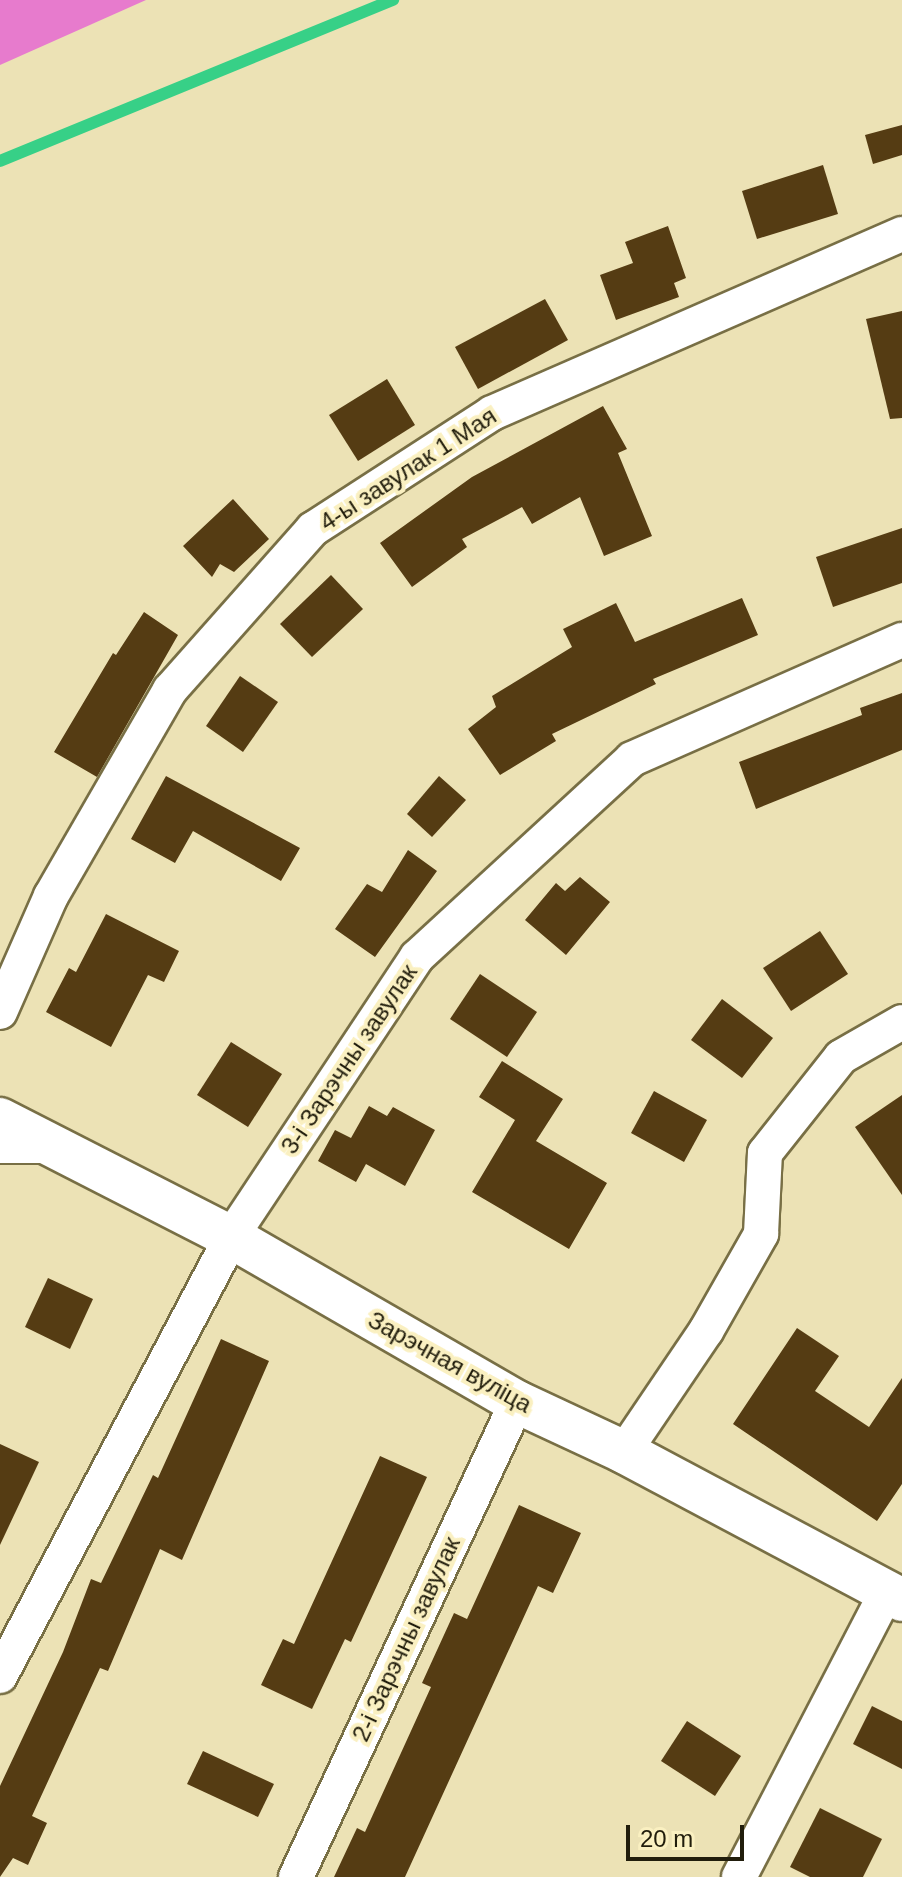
<!DOCTYPE html>
<html>
<head>
<meta charset="utf-8">
<style>
  body { margin:0 }
  #map { position:relative; width:902px; height:1877px; overflow:hidden; background:#ece2b5; font-family:Arial,sans-serif }
  div>[style] { position:absolute }
  [style*='--x'] { left:calc(var(--x)*1px); top:calc(var(--y)*1px); width:calc(var(--w)*1px); rotate:calc(var(--a)*1deg) }
  .forest>* { inset:0; background:#e77bcd }
  .stream>* { height:12px; margin:-6px; padding:0 6px; transform-origin:6px; border-radius:6px; background:#37d087 }
  .building>* { inset:0; background:#553c13 }
  .roads { filter:drop-shadow(2px 0 #786f45) drop-shadow(-2px 0 #786f45) drop-shadow(0 2px #786f45) drop-shadow(0 -2px #786f45) }
  .minor>* { height:34px; margin:-17px; padding:0 17px; transform-origin:17px; border-radius:17px; background:#fff }
  .tertiary>* { height:42px; margin:-21px; padding:0 21px; transform-origin:21px; border-radius:21px; background:#fff }
  span { translate:-50% -50%; white-space:nowrap; text-align:center; line-height:1.15; -webkit-text-stroke:8px #faf0c1; paint-order:stroke }
  .street-label { font-size:24px; color:#211d0c }
  .scale { position:absolute; left:626px; top:1825px; width:118px; height:36px; box-sizing:border-box; border:4px solid #211d0c; border-top:0; padding-left:10px; font-size:24px; line-height:28px; white-space:nowrap; color:#211d0c; -webkit-text-stroke:6px #faf0c1; paint-order:stroke }
</style>
</head>
<body>
<div id="map">
  <div class="forest">
    <div style="clip-path:polygon(0 0,146px 0,0 65px)"></div>
  </div>
  <div class="stream">
    <div style="--x:0;--y:161;--w:425;--a:-22.3"></div>
  </div>
  <div class="building">
    <div style="clip-path:polygon(902px 125px,902px 155px,873px 164px,865px 135px)"></div>
    <div style="clip-path:polygon(823px 165px,838px 214px,757px 239px,742px 191px)"></div>
    <div style="clip-path:polygon(668px 226px,686px 278px,674px 283px,679px 297px,616px 320px,600px 275px,633px 263px,625px 242px)"></div>
    <div style="clip-path:polygon(545px 299px,568px 340px,478px 389px,455px 347px)"></div>
    <div style="clip-path:polygon(902px 311px,902px 418px,890px 419px,866px 319px)"></div>
    <div style="clip-path:polygon(387px 379px,415px 425px,358px 461px,329px 415px)"></div>
    <div style="clip-path:polygon(603px 406px,627px 449px,618px 453px,652px 536px,604px 556px,580px 497px,532px 524px,522px 507px,462px 539px,467px 547px,412px 587px,380px 543px,472px 477px)"></div>
    <div style="clip-path:polygon(233px 499px,269px 539px,234px 572px,220px 564px,212px 577px,183px 546px)"></div>
    <div style="clip-path:polygon(902px 528px,902px 583px,833px 607px,816px 557px)"></div>
    <div style="clip-path:polygon(331px 575px,363px 609px,312px 657px,280px 624px)"></div>
    <div style="clip-path:polygon(742px 598px,758px 635px,653px 679px,656px 684px,552px 734px,556px 741px,500px 775px,468px 729px,496px 707px,492px 696px,572px 647px,563px 629px,616px 603px,635px 642px)"></div>
    <div style="clip-path:polygon(144px 612px,178px 635px,97px 777px,54px 752px,113px 653px,116px 655px)"></div>
    <div style="clip-path:polygon(240px 676px,278px 702px,243px 752px,206px 726px)"></div>
    <div style="clip-path:polygon(902px 693px,902px 750px,756px 809px,739px 762px,862px 715px,860px 708px)"></div>
    <div style="clip-path:polygon(166px 776px,300px 848px,281px 881px,193px 831px,175px 863px,131px 839px)"></div>
    <div style="clip-path:polygon(439px 776px,466px 800px,432px 837px,407px 814px)"></div>
    <div style="clip-path:polygon(408px 850px,437px 871px,375px 957px,335px 929px,367px 884px,382px 892px)"></div>
    <div style="clip-path:polygon(580px 877px,610px 902px,566px 955px,525px 920px,556px 883px,565px 891px)"></div>
    <div style="clip-path:polygon(106px 914px,179px 951px,164px 982px,148px 975px,111px 1047px,46px 1012px,69px 968px,76px 972px)"></div>
    <div style="clip-path:polygon(820px 931px,848px 974px,791px 1011px,763px 968px)"></div>
    <div style="clip-path:polygon(480px 974px,537px 1012px,507px 1057px,450px 1019px)"></div>
    <div style="clip-path:polygon(722px 999px,773px 1038px,742px 1078px,691px 1040px)"></div>
    <div style="clip-path:polygon(231px 1042px,282px 1074px,248px 1127px,197px 1095px)"></div>
    <div style="clip-path:polygon(502px 1061px,563px 1099px,536px 1141px,607px 1183px,569px 1249px,472px 1192px,515px 1120px,479px 1097px)"></div>
    <div style="clip-path:polygon(654px 1091px,707px 1120px,684px 1162px,631px 1133px)"></div>
    <div style="clip-path:polygon(902px 1095px,902px 1195px,855px 1127px)"></div>
    <div style="clip-path:polygon(369px 1106px,387px 1116px,393px 1107px,435px 1130px,405px 1186px,366px 1164px,356px 1182px,318px 1161px,335px 1130px,351px 1138px)"></div>
    <div style="clip-path:polygon(48px 1278px,93px 1299px,70px 1349px,25px 1327px)"></div>
    <div style="clip-path:polygon(797px 1328px,839px 1356px,815px 1391px,869px 1427px,902px 1378px,902px 1484px,877px 1521px,733px 1424px)"></div>
    <div style="clip-path:polygon(221px 1339px,269px 1361px,182px 1560px,160px 1549px,108px 1671px,100px 1668px,32px 1816px,47px 1823px,28px 1865px,13px 1858px,0 1877px,0 1786px,63px 1652px,91px 1579px,101px 1583px,153px 1475px,158px 1478px)"></div>
    <div style="clip-path:polygon(0 1444px,39px 1462px,0 1545px)"></div>
    <div style="clip-path:polygon(380px 1456px,427px 1477px,351px 1642px,345px 1639px,312px 1709px,261px 1685px,283px 1639px,294px 1644px)"></div>
    <div style="clip-path:polygon(519px 1505px,581px 1533px,553px 1593px,538px 1586px,405px 1877px,334px 1877px,357px 1828px,365px 1832px,431px 1687px,422px 1683px,454px 1613px,467px 1619px)"></div>
    <div style="clip-path:polygon(872px 1706px,902px 1721px,902px 1769px,853px 1744px)"></div>
    <div style="clip-path:polygon(687px 1721px,741px 1756px,715px 1796px,661px 1761px)"></div>
    <div style="clip-path:polygon(203px 1751px,274px 1784px,258px 1817px,187px 1784px)"></div>
    <div style="clip-path:polygon(820px 1808px,882px 1839px,863px 1877px,810px 1877px,790px 1867px)"></div>
  </div>
  <div class="roads">
    <div class="minor">
      <div style="--x:0;--y:1012;--w:127;--a:-66.3"></div>
      <div style="--x:51;--y:896;--w:238;--a:-60"></div>
      <div style="--x:170;--y:690;--w:215;--a:-48.4"></div>
      <div style="--x:313;--y:529;--w:213;--a:-32.9"></div>
      <div style="--x:492;--y:413;--w:447;--a:-23.6"></div>
      <div style="--x:0;--y:1146;--w:54;--a:0"></div>
      <div style="--x:624;--y:1452;--w:146;--a:-55.9"></div>
      <div style="--x:706;--y:1331;--w:112;--a:-60.4"></div>
      <div style="--x:761;--y:1234;--w:81;--a:-87.2"></div>
      <div style="--x:765;--y:1153;--w:122;--a:-51.6"></div>
      <div style="--x:841;--y:1057;--w:70;--a:-29.8"></div>
      <div style="--x:0;--y:1676;--w:496;--a:-62.2"></div>
      <div style="--x:231;--y:1237;--w:336;--a:-56.4"></div>
      <div style="--x:417;--y:957;--w:292;--a:-42.6"></div>
      <div style="--x:632;--y:759;--w:295;--a:-23.8"></div>
      <div style="--x:296;--y:1877;--w:524;--a:-65.05"></div>
      <div style="--x:739;--y:1877;--w:323;--a:-62.6"></div>
    </div>
    <div class="tertiary">
      <div style="--x:0;--y:1119;--w:259;--a:27.1"></div>
      <div style="--x:231;--y:1237;--w:330;--a:30"></div>
      <div style="--x:517;--y:1402;--w:118;--a:25"></div>
      <div style="--x:624;--y:1452;--w:315;--a:28"></div>
    </div>
  </div>
  <div class="street-label">
    <span style="left:408px;top:469px;rotate:-33deg">4-ы завулак 1 Мая</span>
    <span style="left:349px;top:1059px;rotate:-56deg">3-і Зарэчны завулак</span>
    <span style="left:450px;top:1362px;rotate:29deg">Зарэчная вуліца</span>
    <span style="left:406px;top:1639px;rotate:-65deg">2-і Зарэчны завулак</span>
  </div>
  <div class="scale">20 m</div>
</div>
</body>
</html>
